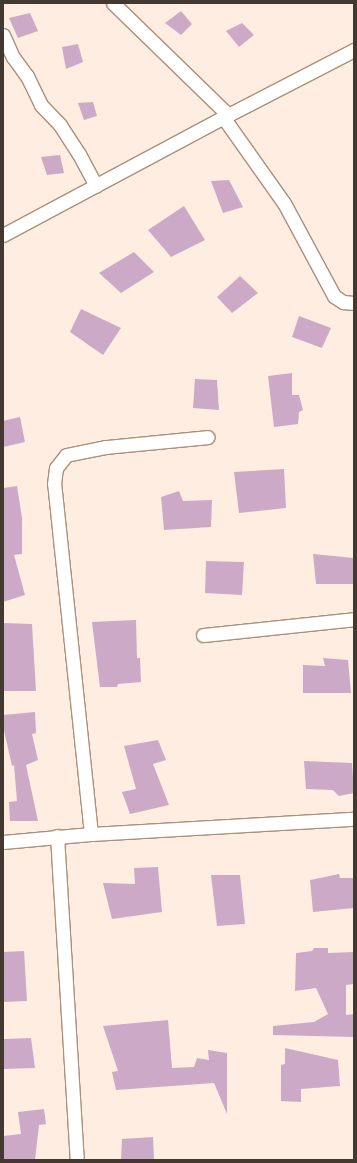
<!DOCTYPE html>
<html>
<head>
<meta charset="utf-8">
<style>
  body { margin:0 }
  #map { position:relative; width:357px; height:1163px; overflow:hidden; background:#feede0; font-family:Arial,sans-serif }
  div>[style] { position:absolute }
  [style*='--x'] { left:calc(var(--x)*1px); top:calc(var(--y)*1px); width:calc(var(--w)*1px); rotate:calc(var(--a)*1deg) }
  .building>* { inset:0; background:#ccaac7 }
  .roads { filter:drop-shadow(1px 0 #aa907b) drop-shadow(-1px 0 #aa907b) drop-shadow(0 1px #aa907b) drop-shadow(0 -1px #aa907b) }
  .minor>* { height:13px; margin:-6.5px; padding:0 6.5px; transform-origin:6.5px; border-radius:6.5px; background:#fff }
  span { translate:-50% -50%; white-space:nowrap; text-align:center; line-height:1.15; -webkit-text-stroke:3px #fff; paint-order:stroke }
  .frame { position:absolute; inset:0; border:4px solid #443930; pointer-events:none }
</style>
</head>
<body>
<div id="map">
  <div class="building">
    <div style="clip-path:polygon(181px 11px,192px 24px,181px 35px,165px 23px)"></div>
    <div style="clip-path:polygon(30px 13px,38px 31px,18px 38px,9px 18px)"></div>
    <div style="clip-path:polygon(242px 23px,254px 35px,239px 47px,226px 31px)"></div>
    <div style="clip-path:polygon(78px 44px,83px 62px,66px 69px,62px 47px)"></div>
    <div style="clip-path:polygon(93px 102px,97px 116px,84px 120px,78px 103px)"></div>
    <div style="clip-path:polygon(60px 155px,64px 173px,47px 175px,41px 157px)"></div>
    <div style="clip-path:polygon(229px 180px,243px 207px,223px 213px,211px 181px)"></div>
    <div style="clip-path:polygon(184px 206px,205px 240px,171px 257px,148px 230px)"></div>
    <div style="clip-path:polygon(134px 252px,154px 272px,121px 293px,99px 273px)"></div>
    <div style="clip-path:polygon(240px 276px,258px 293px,232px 313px,217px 297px)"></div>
    <div style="clip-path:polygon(81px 309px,121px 328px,103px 355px,70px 332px)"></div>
    <div style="clip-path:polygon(299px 316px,331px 328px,322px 348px,292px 337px)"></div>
    <div style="clip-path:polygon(292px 373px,292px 395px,299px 395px,303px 410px,299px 412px,298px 424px,274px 427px,268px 376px)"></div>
    <div style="clip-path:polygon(195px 379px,217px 380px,219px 410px,193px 408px)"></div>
    <div style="clip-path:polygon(20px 417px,25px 442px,3px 447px,3px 421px)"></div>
    <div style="clip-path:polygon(284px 469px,286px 508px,239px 513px,234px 472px)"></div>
    <div style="clip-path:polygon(17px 486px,22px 518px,22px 554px,14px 555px,25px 595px,3px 602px,3px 488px)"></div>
    <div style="clip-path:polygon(179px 491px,183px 501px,212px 500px,211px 527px,164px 530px,161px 497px)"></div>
    <div style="clip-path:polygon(313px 554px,354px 558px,354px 584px,316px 584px)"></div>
    <div style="clip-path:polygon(206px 561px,244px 562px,242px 595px,205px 593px)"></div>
    <div style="clip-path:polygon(136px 620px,137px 658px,140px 658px,141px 682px,118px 684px,117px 687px,100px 687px,92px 622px)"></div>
    <div style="clip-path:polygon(3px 623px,32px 624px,36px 691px,3px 691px)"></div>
    <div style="clip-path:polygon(323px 658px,348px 660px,351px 693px,303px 693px,303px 665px,325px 666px)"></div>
    <div style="clip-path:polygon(35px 712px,36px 733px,32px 734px,38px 760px,26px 765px,38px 821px,10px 821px,9px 802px,17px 801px,14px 765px,12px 766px,3px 726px,3px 715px)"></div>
    <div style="clip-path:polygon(158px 740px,166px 760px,153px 764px,169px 805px,130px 814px,122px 792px,136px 789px,124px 746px)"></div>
    <div style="clip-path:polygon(304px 761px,352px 763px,354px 793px,339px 796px,333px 790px,306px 789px)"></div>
    <div style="clip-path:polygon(158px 867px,162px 912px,112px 919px,103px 883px,135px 884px,134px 868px)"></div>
    <div style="clip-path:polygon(339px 874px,340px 878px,353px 878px,354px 908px,313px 912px,310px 880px)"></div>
    <div style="clip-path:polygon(211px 875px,240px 875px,245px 924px,217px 926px)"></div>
    <div style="clip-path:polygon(314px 948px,328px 948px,328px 953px,354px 952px,354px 984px,346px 985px,346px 1015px,354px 1014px,354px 1037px,273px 1035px,273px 1026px,314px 1022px,328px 1014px,316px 988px,295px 991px,296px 953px,312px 951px)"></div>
    <div style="clip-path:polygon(24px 951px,27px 1001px,3px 1002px,3px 952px)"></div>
    <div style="clip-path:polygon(168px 1020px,172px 1068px,194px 1067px,197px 1058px,209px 1060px,208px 1050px,227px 1053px,227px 1114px,214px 1083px,116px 1090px,112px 1072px,118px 1071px,103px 1026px)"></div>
    <div style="clip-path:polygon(31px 1038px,35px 1068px,3px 1069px,3px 1039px)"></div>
    <div style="clip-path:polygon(285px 1048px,338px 1060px,340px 1086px,301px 1089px,301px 1102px,281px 1101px,281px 1065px,285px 1064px)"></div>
    <div style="clip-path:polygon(44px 1109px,46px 1124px,39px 1125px,35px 1160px,3px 1160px,3px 1136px,21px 1134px,18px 1112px)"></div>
    <div style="clip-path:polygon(153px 1137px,154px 1159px,121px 1160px,122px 1139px)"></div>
  </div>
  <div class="roads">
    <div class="minor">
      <div style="--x:113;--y:3;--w:161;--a:44.2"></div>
      <div style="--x:3;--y:35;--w:24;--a:66"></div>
      <div style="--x:13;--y:57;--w:24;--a:54"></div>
      <div style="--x:27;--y:76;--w:32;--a:64"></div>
      <div style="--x:41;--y:105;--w:28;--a:46"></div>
      <div style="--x:60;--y:125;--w:35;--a:57"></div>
      <div style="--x:79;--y:154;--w:36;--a:62"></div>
      <div style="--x:223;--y:117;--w:105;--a:54.7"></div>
      <div style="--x:284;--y:203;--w:106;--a:61.7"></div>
      <div style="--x:334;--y:296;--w:11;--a:34"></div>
      <div style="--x:343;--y:302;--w:11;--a:5"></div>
      <div style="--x:3;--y:235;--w:255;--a:-28.1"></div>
      <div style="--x:228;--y:115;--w:142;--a:-27.3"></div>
      <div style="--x:203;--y:635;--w:152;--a:-6"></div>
      <div style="--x:91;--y:834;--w:352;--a:-96"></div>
      <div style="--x:54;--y:484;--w:16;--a:-83"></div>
      <div style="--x:56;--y:468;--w:16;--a:-52"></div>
      <div style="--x:66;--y:455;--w:41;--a:-11.3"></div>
      <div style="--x:106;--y:447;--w:102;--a:-5.6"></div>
      <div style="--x:57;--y:836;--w:325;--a:86.5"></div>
      <div style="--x:3;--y:842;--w:88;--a:-5.2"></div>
      <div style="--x:91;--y:834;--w:263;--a:-3.3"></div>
    </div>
  </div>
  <div class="frame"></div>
</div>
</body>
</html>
